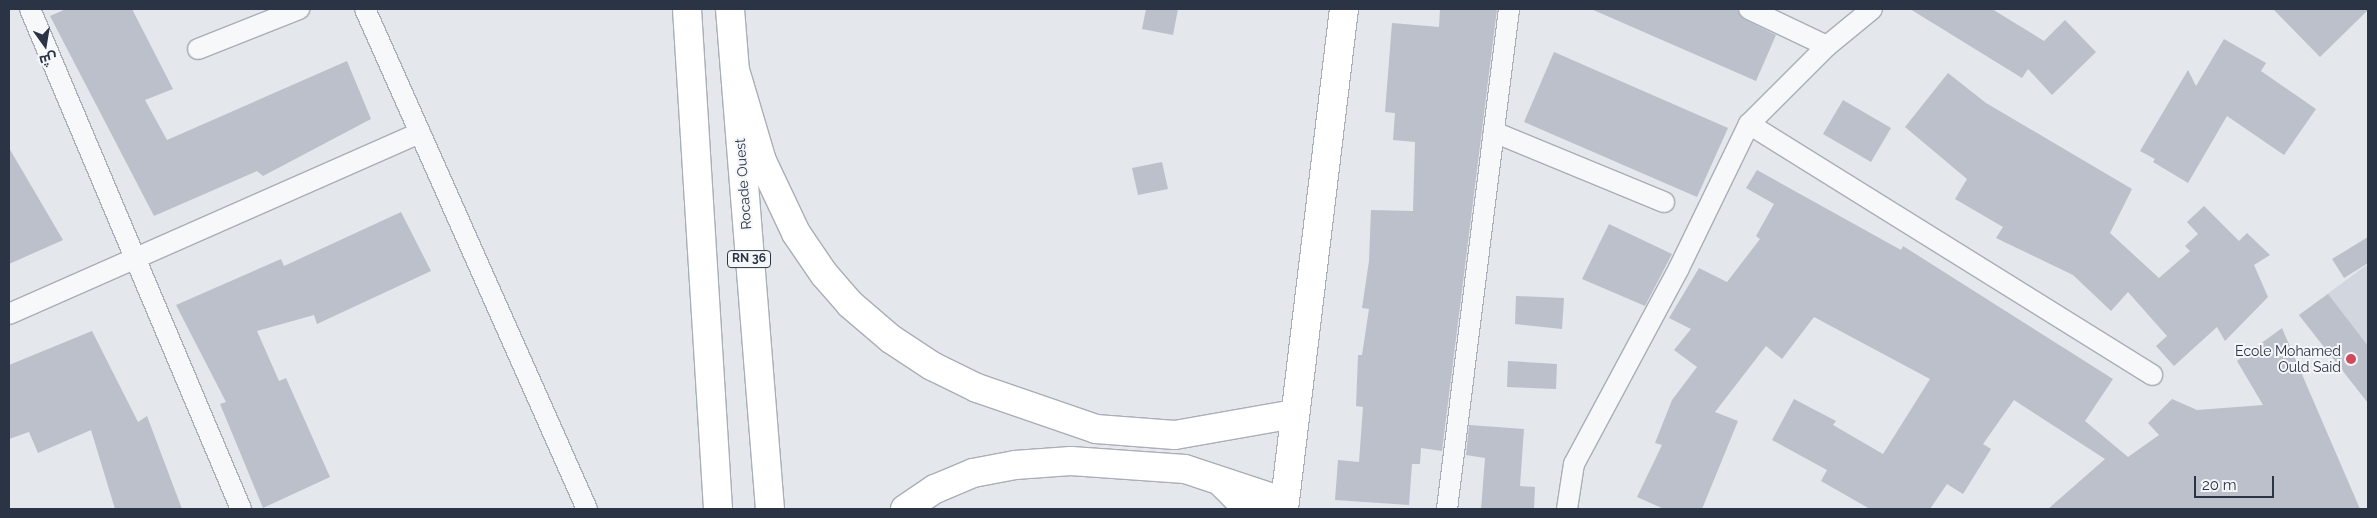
<!DOCTYPE html>
<html>
<head>
<meta charset="utf-8">
<style>
  body { margin:0 }
  #map { position:relative; width:2377px; height:518px; overflow:hidden; background:#e4e7ec; font-family:Raleway,Cairo,sans-serif }
  div>[style] { position:absolute }
  [style*='--x'] { left:calc(var(--x)*1px); top:calc(var(--y)*1px); width:calc(var(--w)*1px); rotate:calc(var(--a)*1deg) }
  .built>* { inset:0; background:#d2d6de }
  .building>* { inset:0; background:#bbc0ca }
  .roads { filter:drop-shadow(1px 0 #a9aeb7) drop-shadow(-1px 0 #a9aeb7) drop-shadow(0 1px #a9aeb7) drop-shadow(0 -1px #a9aeb7) }
  .minor>* { height:20px; margin:-10px; padding:0 10px; transform-origin:10px; border-radius:10px; background:#f7f8fa }
  .secondary>* { height:28px; margin:-14px; padding:0 14px; transform-origin:14px; border-radius:14px; background:#fff }
  .trunk>* { height:28px; margin:-14px; padding:0 14px; transform-origin:14px; border-radius:14px; background:#fff }
  .dots>* { width:14px; height:14px; translate:-50% -50%; box-sizing:border-box; border:2px solid #f4f6f9; border-radius:50% }
  span { translate:-50% -50%; white-space:nowrap; text-align:center; line-height:1.15; -webkit-text-stroke:4px #f4f6f9; paint-order:stroke }
  .shield-label span { padding:1px 4px; background:#f4f6f9; border:1px solid; border-radius:4px; -webkit-text-stroke-width:0 }
  .shield-label { font-size:12px; color:#2b3445; font-weight:700 }
  .street-label { font-size:14px; color:#2b3445 }
  .poi-label { font-size:14px; color:#2b3445 }
  .right { translate:-100% -50%; text-align:right }
  .frame { position:absolute; inset:0; border:10px solid #2b3445; pointer-events:none }
  .north { position:absolute; left:20px; top:20px; width:50px; height:50px; -webkit-text-stroke:4px #f4f6f9; paint-order:stroke; rotate:167deg; font-size:14px; font-weight:700; line-height:20px; text-align:center; color:#2b3445 }
  .north::after { content:''; display:block; margin:auto; width:18px; height:22px; background:#2b3445; clip-path:polygon(50% 0,100% 100%,50% 72%,0 100%) }
  .scale { position:absolute; left:2194px; top:476px; width:80px; height:22px; box-sizing:border-box; border:2px solid #2b3445; border-top:0; padding-left:6px; font-size:15px; line-height:18px; white-space:nowrap; color:#2b3445; -webkit-text-stroke:4px #f4f6f9; paint-order:stroke }
</style>
</head>
<body>
<div id="map">
  <div class="built">
    <div style="clip-path:polygon(2368px 264px,2368px 403px,2299px 315px)"></div>
  </div>
  <div class="building">
    <div style="clip-path:polygon(66px 9px,132px 9px,173px 89px,145px 100px,167px 140px,347px 61px,371px 119px,263px 176px,257px 171px,154px 216px,50px 16px)"></div>
    <div style="clip-path:polygon(1146px 9px,1178px 9px,1173px 35px,1142px 29px)"></div>
    <div style="clip-path:polygon(1440px 9px,1497px 9px,1442px 451px,1421px 448px,1420px 464px,1412px 464px,1409px 505px,1335px 500px,1338px 460px,1359px 462px,1363px 407px,1356px 406px,1358px 355px,1362px 355px,1369px 309px,1362px 308px,1369px 261px,1371px 210px,1413px 211px,1415px 142px,1393px 140px,1395px 113px,1385px 112px,1392px 23px,1439px 27px)"></div>
    <div style="clip-path:polygon(1591px 9px,1737px 9px,1744px 19px,1776px 35px,1756px 81px)"></div>
    <div style="clip-path:polygon(1910px 9px,1992px 9px,2044px 41px,2065px 20px,2096px 52px,2052px 95px,2028px 69px,2022px 78px)"></div>
    <div style="clip-path:polygon(2273px 9px,2368px 9px,2368px 10px,2320px 57px)"></div>
    <div style="clip-path:polygon(2224px 39px,2266px 63px,2261px 71px,2316px 109px,2284px 155px,2227px 116px,2188px 183px,2153px 162px,2155px 159px,2140px 151px,2188px 70px,2196px 86px)"></div>
    <div style="clip-path:polygon(1554px 52px,1728px 128px,1697px 197px,1524px 122px)"></div>
    <div style="clip-path:polygon(1948px 73px,1986px 103px,2132px 189px,2110px 233px,2159px 278px,2190px 251px,2185px 246px,2198px 234px,2187px 222px,2204px 206px,2239px 241px,2247px 233px,2270px 255px,2254px 265px,2268px 297px,2225px 341px,2217px 327px,2174px 366px,2156px 346px,2167px 336px,2128px 292px,2111px 311px,2073px 275px,1996px 238px,2003px 227px,1955px 199px,1967px 179px,1905px 127px)"></div>
    <div style="clip-path:polygon(1843px 100px,1891px 128px,1871px 162px,1823px 134px)"></div>
    <div style="clip-path:polygon(9px 148px,63px 240px,9px 264px)"></div>
    <div style="clip-path:polygon(1162px 162px,1168px 189px,1138px 195px,1132px 168px)"></div>
    <div style="clip-path:polygon(1757px 170px,1901px 250px,1903px 246px,2113px 379px,2085px 421px,2128px 457px,2159px 435px,2148px 423px,2172px 399px,2197px 410px,2263px 405px,2237px 361px,2282px 328px,2360px 509px,2048px 509px,2105px 459px,2014px 400px,1983px 444px,1991px 449px,1963px 494px,1947px 484px,1930px 509px,1870px 509px,1821px 481px,1827px 470px,1772px 440px,1794px 399px,1836px 421px,1833px 425px,1883px 454px,1930px 379px,1814px 317px,1782px 359px,1766px 346px,1715px 412px,1738px 421px,1702px 509px,1664px 509px,1637px 497px,1662px 445px,1655px 443px,1672px 400px,1697px 367px,1674px 350px,1691px 329px,1669px 318px,1699px 268px,1727px 282px,1760px 239px,1756px 236px,1774px 204px,1746px 188px)"></div>
    <div style="clip-path:polygon(401px 212px,431px 271px,317px 324px,314px 315px,257px 331px,279px 381px,286px 378px,330px 477px,263px 508px,220px 404px,226px 402px,176px 305px,281px 259px,284px 266px)"></div>
    <div style="clip-path:polygon(1609px 224px,1672px 254px,1645px 306px,1582px 279px)"></div>
    <div style="clip-path:polygon(2368px 237px,2368px 263px,2344px 278px,2332px 259px)"></div>
    <div style="clip-path:polygon(2328px 294px,2368px 346px,2368px 403px,2299px 315px)"></div>
    <div style="clip-path:polygon(1516px 296px,1564px 298px,1562px 329px,1515px 324px)"></div>
    <div style="clip-path:polygon(92px 331px,138px 422px,147px 416px,182px 509px,115px 509px,91px 430px,38px 453px,29px 432px,9px 439px,9px 365px)"></div>
    <div style="clip-path:polygon(1508px 361px,1557px 364px,1556px 389px,1507px 387px)"></div>
    <div style="clip-path:polygon(1469px 425px,1524px 429px,1520px 486px,1535px 487px,1534px 509px,1481px 509px,1485px 458px,1466px 455px)"></div>
  </div>
  <div class="roads">
    <div class="minor">
      <div style="--x:30;--y:9;--w:543;--a:67.12"></div>
      <div style="--x:365;--y:9;--w:547;--a:66.06"></div>
      <div style="--x:1749;--y:9;--w:86;--a:25.4"></div>
      <div style="--x:198;--y:49;--w:109;--a:-21.6"></div>
      <div style="--x:1749;--y:124;--w:475;--a:31.9"></div>
      <div style="--x:1494;--y:132;--w:184;--a:22.4"></div>
      <div style="--x:9;--y:314;--w:449;--a:-23.8"></div>
      <div style="--x:1447;--y:509;--w:504;--a:-82.93"></div>
      <div style="--x:1567;--y:509;--w:46;--a:-81.2"></div>
      <div style="--x:1574;--y:464;--w:222;--a:-61.8"></div>
      <div style="--x:1679;--y:268;--w:160;--a:-64.1"></div>
      <div style="--x:1749;--y:124;--w:110;--a:-45"></div>
      <div style="--x:1827;--y:46;--w:58;--a:-39.4"></div>
    </div>
    <div class="secondary">
      <div style="--x:1221;--y:482;--w:38;--a:45"></div>
      <div style="--x:1284;--y:509;--w:504;--a:-83.16"></div>
    </div>
    <div class="trunk">
      <div style="--x:687;--y:9;--w:501;--a:86.45"></div>
      <div style="--x:730;--y:9;--w:502;--a:85.43"></div>
      <div style="--x:735;--y:70;--w:95;--a:73.5"></div>
      <div style="--x:762;--y:161;--w:80;--a:64.7"></div>
      <div style="--x:796;--y:233;--w:50;--a:55.7"></div>
      <div style="--x:824;--y:274;--w:40;--a:49"></div>
      <div style="--x:850;--y:304;--w:54;--a:40.5"></div>
      <div style="--x:891;--y:339;--w:49;--a:33.4"></div>
      <div style="--x:932;--y:366;--w:50;--a:26.1"></div>
      <div style="--x:977;--y:388;--w:126;--a:19"></div>
      <div style="--x:1096;--y:429;--w:79;--a:4.3"></div>
      <div style="--x:1175;--y:435;--w:121;--a:-10"></div>
      <div style="--x:905;--y:509;--w:36;--a:-34"></div>
      <div style="--x:935;--y:489;--w:41;--a:-22.8"></div>
      <div style="--x:973;--y:473;--w:43;--a:-10.8"></div>
      <div style="--x:1015;--y:465;--w:56;--a:-4.1"></div>
      <div style="--x:1071;--y:461;--w:114;--a:4"></div>
      <div style="--x:1185;--y:469;--w:105;--a:18.3"></div>
    </div>
  </div>
  <div class="dots">
    <div style="left:2351px;top:359px;background:#d1495b"></div>
  </div>
  <div class="shield-label">
    <span style="left:749px;top:259px">RN 36</span>
  </div>
  <div class="street-label">
    <span style="left:743px;top:184px;rotate:-94deg">Rocade Ouest</span>
  </div>
  <div class="poi-label">
    <span class="right" style="left:2341px;top:359px">Ecole Mohamed<br>Ould Said</span>
  </div>
  <div class="frame"></div>
  <div class="north">ش</div>
  <div class="scale">20 m</div>
</div>
</body>
</html>
